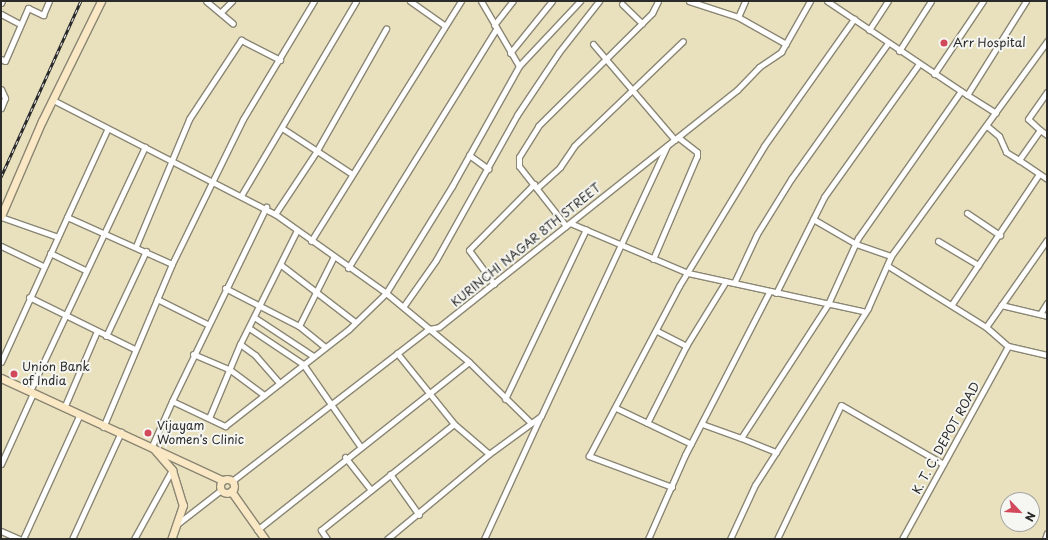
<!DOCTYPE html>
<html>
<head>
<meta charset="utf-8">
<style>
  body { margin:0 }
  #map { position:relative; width:1048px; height:540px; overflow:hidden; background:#e9e1be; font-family:"Playpen Sans",sans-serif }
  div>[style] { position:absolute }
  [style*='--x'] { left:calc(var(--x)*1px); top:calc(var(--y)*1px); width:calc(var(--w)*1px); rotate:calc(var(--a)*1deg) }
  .roads { filter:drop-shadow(1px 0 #8a8674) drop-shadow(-1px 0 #8a8674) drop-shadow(0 1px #8a8674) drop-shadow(0 -1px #8a8674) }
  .street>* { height:5px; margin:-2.5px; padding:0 2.5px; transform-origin:2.5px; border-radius:2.5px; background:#fff }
  .secondary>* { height:7px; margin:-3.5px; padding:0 3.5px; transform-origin:3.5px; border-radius:3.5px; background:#fae7c3 }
  .secondary>.ring { margin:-3.5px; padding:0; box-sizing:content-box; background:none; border:7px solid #fae7c3; border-radius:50% }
  .rail>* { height:3px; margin-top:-1.5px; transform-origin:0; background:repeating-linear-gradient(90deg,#f6f6f2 0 4.5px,#2b2b2b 0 9px); box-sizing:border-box; border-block:1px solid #2b2b2b }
  .dots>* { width:11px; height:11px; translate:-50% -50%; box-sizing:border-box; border:2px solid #f6f6f2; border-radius:50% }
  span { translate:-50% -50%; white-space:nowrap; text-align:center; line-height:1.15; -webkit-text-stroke:4px #f6f6f2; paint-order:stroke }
  .poi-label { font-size:12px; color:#2b2b2b }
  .left { translate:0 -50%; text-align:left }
  .street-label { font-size:12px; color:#2b2b2b }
  .frame { position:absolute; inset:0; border:2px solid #2b2b2b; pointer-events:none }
  .north { position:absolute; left:1000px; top:492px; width:40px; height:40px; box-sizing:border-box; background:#f6f6f2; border:1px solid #a5a5a2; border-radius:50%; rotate:115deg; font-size:11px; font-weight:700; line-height:16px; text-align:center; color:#2b2b2b }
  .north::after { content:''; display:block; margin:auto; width:14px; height:18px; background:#d1495b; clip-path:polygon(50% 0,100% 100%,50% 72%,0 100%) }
</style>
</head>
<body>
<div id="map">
  <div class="roads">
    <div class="street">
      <div style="--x:206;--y:1;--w:35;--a:40"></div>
      <div style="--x:410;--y:1;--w:42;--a:35.2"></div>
      <div style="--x:481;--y:1;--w:75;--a:59.7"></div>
      <div style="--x:689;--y:1;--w:52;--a:18.1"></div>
      <div style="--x:738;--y:17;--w:55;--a:29.4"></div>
      <div style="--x:827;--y:1;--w:161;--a:33.9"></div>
      <div style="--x:1;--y:3;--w:2;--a:-63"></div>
      <div style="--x:622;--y:4;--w:28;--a:44"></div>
      <div style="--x:221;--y:12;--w:16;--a:-45"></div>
      <div style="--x:1;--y:14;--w:21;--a:28"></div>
      <div style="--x:738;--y:17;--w:17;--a:-66"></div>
      <div style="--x:494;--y:25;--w:31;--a:-52"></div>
      <div style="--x:869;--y:30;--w:35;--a:-57"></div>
      <div style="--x:593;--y:44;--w:126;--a:49.5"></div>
      <div style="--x:899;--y:51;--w:59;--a:-57.4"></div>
      <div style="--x:510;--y:53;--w:67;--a:-51.1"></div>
      <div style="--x:1;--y:59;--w:4;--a:27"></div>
      <div style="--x:5;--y:61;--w:58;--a:-66.5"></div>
      <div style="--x:28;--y:8;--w:17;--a:25"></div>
      <div style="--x:43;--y:15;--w:15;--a:-67"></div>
      <div style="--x:934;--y:74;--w:88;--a:-56.1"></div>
      <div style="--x:1;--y:89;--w:10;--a:66"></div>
      <div style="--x:5;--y:98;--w:11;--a:112"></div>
      <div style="--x:967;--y:95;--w:111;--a:-57.9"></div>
      <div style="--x:53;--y:100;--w:250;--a:27.2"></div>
      <div style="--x:275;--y:214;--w:136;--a:35.4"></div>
      <div style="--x:386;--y:293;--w:108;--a:39.7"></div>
      <div style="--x:469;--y:362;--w:87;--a:44.5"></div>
      <div style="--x:987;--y:126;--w:16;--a:40"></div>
      <div style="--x:999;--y:136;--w:17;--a:66"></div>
      <div style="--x:1006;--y:152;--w:15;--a:32"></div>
      <div style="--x:282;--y:128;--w:84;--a:33.3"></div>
      <div style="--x:1040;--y:130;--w:16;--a:-137"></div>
      <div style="--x:1028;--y:119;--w:33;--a:-55"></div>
      <div style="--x:1047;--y:135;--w:9;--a:-144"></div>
      <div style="--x:1040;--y:130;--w:37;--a:125"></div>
      <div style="--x:1019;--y:160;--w:34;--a:34"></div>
      <div style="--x:469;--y:155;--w:24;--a:36"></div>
      <div style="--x:537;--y:188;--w:31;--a:-42"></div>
      <div style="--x:560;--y:167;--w:25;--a:-56"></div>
      <div style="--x:574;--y:146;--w:151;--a:-43.9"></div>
      <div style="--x:242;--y:194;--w:224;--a:-59.4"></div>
      <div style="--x:967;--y:213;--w:40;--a:34"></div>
      <div style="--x:275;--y:214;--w:74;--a:-56.5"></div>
      <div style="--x:316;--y:152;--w:142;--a:-60.4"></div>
      <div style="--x:1;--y:217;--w:60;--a:19.3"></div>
      <div style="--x:67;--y:217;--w:96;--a:-65.3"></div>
      <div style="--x:813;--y:219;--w:50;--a:30.2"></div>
      <div style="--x:856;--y:244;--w:37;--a:19"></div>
      <div style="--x:570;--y:223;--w:128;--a:23"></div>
      <div style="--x:688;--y:273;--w:179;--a:12.3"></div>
      <div style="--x:566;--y:226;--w:76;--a:-128.1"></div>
      <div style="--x:519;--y:166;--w:9;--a:-90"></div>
      <div style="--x:519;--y:157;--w:36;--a:-58"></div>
      <div style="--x:538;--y:126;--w:161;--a:-44.7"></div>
      <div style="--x:652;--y:13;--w:13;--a:-63"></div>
      <div style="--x:311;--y:241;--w:283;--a:-58"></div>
      <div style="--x:938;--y:241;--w:47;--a:31"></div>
      <div style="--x:1;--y:246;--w:47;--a:25.5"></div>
      <div style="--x:136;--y:246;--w:138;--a:-67.3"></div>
      <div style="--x:189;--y:119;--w:95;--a:-56.6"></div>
      <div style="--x:241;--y:40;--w:44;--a:27.1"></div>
      <div style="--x:50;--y:253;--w:39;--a:26"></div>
      <div style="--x:653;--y:259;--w:112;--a:-66.9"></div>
      <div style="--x:697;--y:156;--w:4;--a:-90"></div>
      <div style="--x:697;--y:152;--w:24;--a:-142"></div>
      <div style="--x:172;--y:264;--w:161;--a:-63.9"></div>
      <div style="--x:243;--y:119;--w:138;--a:-59"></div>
      <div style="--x:281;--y:265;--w:93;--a:37.6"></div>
      <div style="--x:888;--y:266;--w:115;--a:31.9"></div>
      <div style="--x:986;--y:327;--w:29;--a:41"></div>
      <div style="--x:1008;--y:346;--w:40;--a:13"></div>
      <div style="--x:348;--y:268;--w:281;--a:-58.2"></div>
      <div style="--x:734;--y:283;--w:54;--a:-64.9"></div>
      <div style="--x:757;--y:234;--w:65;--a:-58.3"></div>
      <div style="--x:791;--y:179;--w:167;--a:-54.5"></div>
      <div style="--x:494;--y:284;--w:42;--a:-126.3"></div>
      <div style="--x:469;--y:250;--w:93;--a:-45.4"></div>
      <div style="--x:225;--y:288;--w:83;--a:27.2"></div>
      <div style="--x:299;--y:326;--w:33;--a:39"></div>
      <div style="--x:776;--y:293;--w:107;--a:-63.4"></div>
      <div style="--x:824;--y:197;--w:163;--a:-54.5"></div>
      <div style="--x:29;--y:297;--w:117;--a:26.3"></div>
      <div style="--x:157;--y:299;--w:56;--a:26.6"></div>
      <div style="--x:952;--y:304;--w:156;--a:-56.2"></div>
      <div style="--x:1001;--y:305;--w:47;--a:13.4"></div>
      <div style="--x:403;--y:307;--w:57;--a:-54.9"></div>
      <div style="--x:436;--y:260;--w:166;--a:-60.8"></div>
      <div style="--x:517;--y:115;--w:76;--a:-56.3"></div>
      <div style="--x:559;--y:52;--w:65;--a:-51.9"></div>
      <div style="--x:1040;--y:314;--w:13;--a:-58"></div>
      <div style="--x:254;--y:317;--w:71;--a:33.5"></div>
      <div style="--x:299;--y:326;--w:76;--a:-63.4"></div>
      <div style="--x:986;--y:327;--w:106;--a:-55"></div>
      <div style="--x:249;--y:328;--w:65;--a:33.7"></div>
      <div style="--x:303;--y:364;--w:100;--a:55.2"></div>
      <div style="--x:657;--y:331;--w:33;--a:27"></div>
      <div style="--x:106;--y:336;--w:94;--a:-64.8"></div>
      <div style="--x:240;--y:344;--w:19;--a:36"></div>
      <div style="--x:255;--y:355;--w:37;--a:49"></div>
      <div style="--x:397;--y:353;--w:91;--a:51.2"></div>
      <div style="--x:454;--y:424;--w:46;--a:40.6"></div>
      <div style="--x:193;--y:354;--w:39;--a:23"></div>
      <div style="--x:229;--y:369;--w:44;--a:36.6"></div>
      <div style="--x:1;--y:362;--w:159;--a:-65.5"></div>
      <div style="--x:67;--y:217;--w:115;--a:24.1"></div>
      <div style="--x:172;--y:264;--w:177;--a:112.9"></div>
      <div style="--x:30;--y:391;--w:270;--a:-64.8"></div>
      <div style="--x:505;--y:399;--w:188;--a:-64.5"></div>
      <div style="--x:172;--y:401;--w:216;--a:-64.1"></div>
      <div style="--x:64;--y:408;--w:84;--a:-66.8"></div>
      <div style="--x:616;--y:408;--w:83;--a:25.6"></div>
      <div style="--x:209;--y:418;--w:80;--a:-67.3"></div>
      <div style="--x:240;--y:344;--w:127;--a:-63.4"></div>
      <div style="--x:647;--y:423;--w:86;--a:-63.1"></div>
      <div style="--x:686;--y:346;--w:76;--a:-58.4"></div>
      <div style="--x:702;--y:424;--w:41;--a:19.7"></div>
      <div style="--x:741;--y:438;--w:160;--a:-57"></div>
      <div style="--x:828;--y:304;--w:72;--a:-65.6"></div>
      <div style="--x:858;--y:238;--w:179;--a:-55"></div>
      <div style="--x:961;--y:91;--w:41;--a:32.2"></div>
      <div style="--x:741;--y:438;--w:38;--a:22"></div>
      <div style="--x:152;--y:446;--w:49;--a:-66"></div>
      <div style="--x:172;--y:401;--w:59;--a:25.3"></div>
      <div style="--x:225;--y:426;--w:157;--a:-38"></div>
      <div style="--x:349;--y:329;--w:52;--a:-44.2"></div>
      <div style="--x:386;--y:293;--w:126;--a:-58.3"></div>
      <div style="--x:452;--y:186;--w:137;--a:-60.8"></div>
      <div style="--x:519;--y:66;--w:89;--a:-46.8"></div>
      <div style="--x:345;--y:457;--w:42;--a:51.8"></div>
      <div style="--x:1;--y:464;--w:78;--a:-65.7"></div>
      <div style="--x:390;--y:474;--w:50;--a:54.7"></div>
      <div style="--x:232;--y:481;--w:249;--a:-37.7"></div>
      <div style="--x:429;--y:329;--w:10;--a:-11"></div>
      <div style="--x:439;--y:327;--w:381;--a:-38.5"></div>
      <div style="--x:737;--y:90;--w:32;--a:-46"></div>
      <div style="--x:759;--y:67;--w:27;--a:-34"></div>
      <div style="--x:781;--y:52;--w:59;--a:-60.4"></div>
      <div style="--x:672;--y:487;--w:89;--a:-159.5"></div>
      <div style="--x:589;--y:456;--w:192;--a:-62.1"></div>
      <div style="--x:679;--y:286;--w:164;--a:-58.7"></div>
      <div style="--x:764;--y:146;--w:156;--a:-54.7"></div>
      <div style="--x:176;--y:525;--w:57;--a:-37.9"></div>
      <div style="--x:257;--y:530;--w:270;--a:-38.4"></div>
      <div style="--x:1;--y:531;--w:20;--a:24"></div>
      <div style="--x:23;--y:539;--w:135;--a:-65.5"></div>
      <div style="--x:72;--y:539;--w:118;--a:-65.4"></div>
      <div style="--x:134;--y:539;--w:79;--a:-61.2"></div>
      <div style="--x:327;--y:539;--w:11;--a:-124"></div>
      <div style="--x:321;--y:530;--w:170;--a:-38.6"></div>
      <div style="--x:387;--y:539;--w:133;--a:-39.8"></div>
      <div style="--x:489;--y:454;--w:64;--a:-36.2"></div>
      <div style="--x:541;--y:416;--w:298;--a:-65"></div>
      <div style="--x:484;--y:539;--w:134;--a:-65.3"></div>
      <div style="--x:648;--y:539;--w:92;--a:-66.2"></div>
      <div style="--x:685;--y:455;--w:183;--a:-62.7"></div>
      <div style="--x:730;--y:539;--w:60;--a:-65.2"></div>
      <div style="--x:755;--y:485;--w:210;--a:-57.4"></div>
      <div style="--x:868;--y:308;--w:57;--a:-66.1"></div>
      <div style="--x:891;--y:256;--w:266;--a:-54"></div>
      <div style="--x:777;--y:539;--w:148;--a:-64.5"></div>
      <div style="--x:841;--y:405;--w:118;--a:30"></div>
      <div style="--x:902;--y:539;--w:220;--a:-61.2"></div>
      <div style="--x:1045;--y:539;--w:6;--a:-72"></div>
    </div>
    <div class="secondary">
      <div style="--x:1;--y:216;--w:103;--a:-66.7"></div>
      <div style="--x:42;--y:121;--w:134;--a:-63.8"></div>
      <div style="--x:1;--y:378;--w:243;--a:24.8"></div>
      <div style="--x:154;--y:449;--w:28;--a:49"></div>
      <div style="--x:172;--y:470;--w:37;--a:73"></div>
      <div style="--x:183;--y:505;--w:36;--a:109"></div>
      <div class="ring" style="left:220px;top:479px;width:7px;height:7px"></div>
      <div style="--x:231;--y:491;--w:59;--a:54.7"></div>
    </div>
  </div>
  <div class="rail">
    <div style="--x:1;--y:177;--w:193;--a:-65.6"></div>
  </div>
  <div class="dots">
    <div style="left:944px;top:43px;background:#d1495b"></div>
    <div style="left:14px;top:374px;background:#d1495b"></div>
    <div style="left:148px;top:433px;background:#d1495b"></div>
  </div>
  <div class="poi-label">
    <span class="left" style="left:953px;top:43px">Arr Hospital</span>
    <span class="left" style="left:22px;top:374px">Union Bank<br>of India</span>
    <span class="left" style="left:157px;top:433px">Vijayam<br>Women's Clinic</span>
  </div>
  <div class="street-label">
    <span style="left:526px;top:245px;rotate:-39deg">KURINCHI NAGAR 8TH STREET</span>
    <span style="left:946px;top:438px;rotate:-61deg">K. T. C. DEPOT ROAD</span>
  </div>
  <div class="frame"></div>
  <div class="north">N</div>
</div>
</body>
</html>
